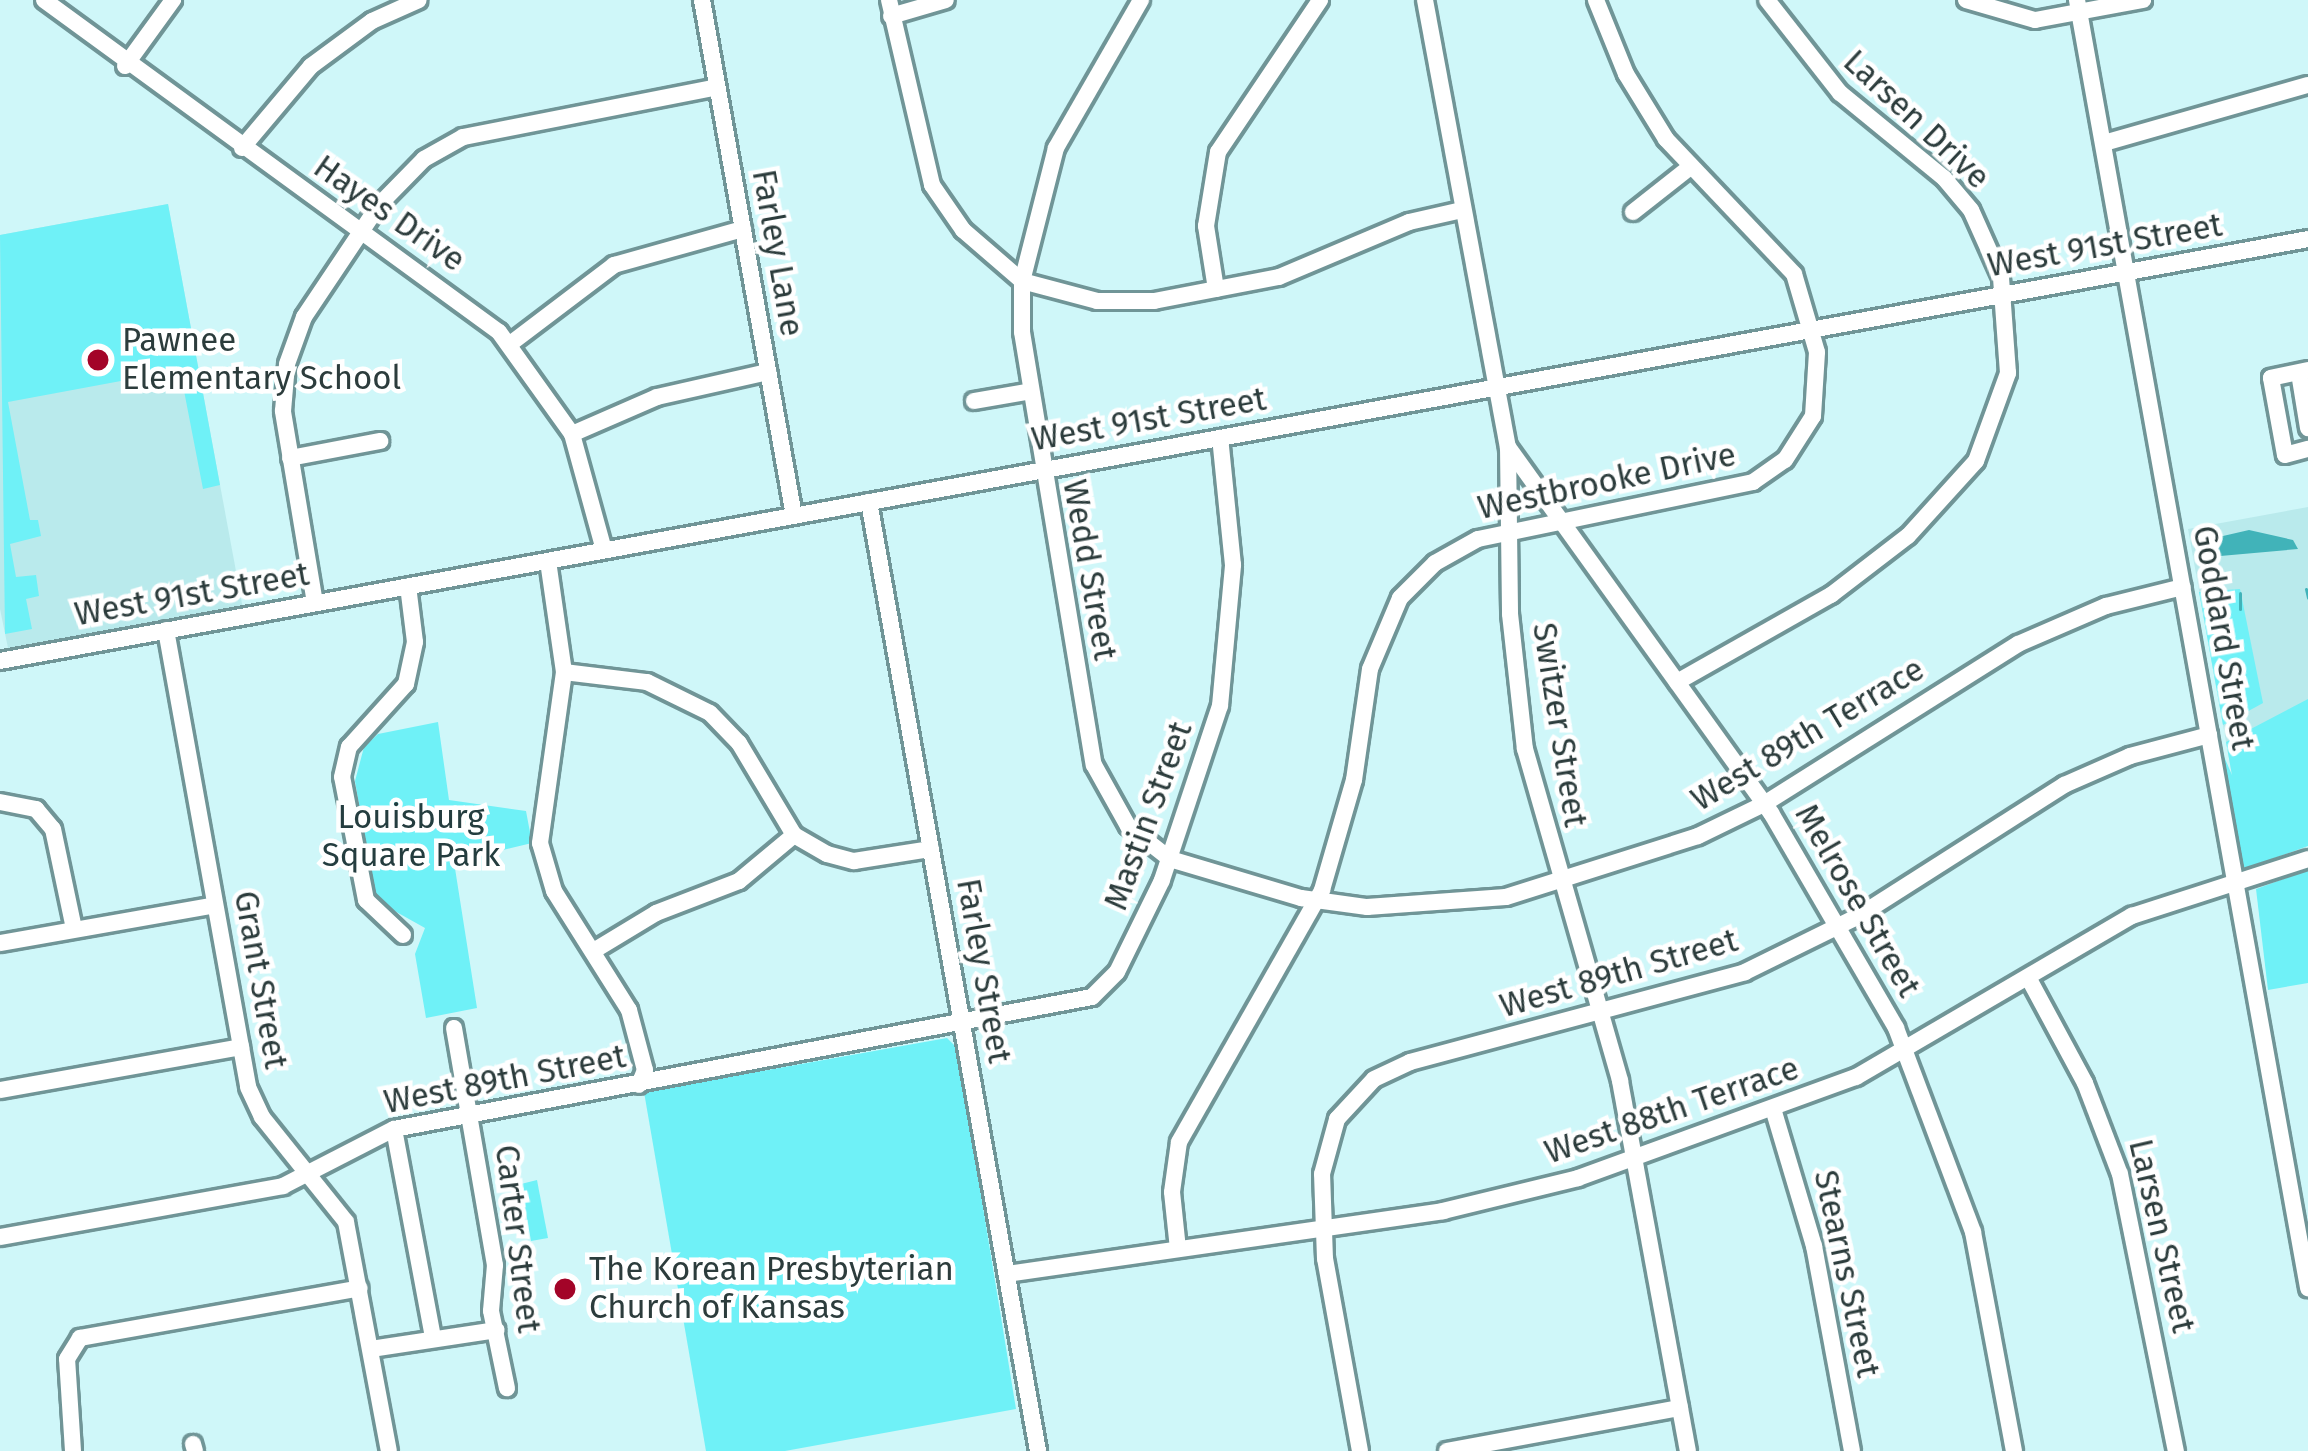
<!DOCTYPE html>
<html>
<head>
<meta charset="utf-8">
<style>
  body { margin:0 }
  #map { position:relative; width:2308px; height:1451px; overflow:hidden; background:#cff7f9; font-family:"Fira Sans",sans-serif }
  div>[style] { position:absolute }
  [style*='--x'] { left:calc(var(--x)*1px); top:calc(var(--y)*1px); width:calc(var(--w)*1px); rotate:calc(var(--a)*1deg) }
  .built>* { inset:0; background:#b9eaec }
  .green>* { inset:0; background:#6ff1f7 }
  .water>* { inset:0; background:#41b3b9 }
  .stream>* { height:3px; margin:-1.5px; padding:0 1.5px; transform-origin:1.5px; border-radius:1.5px; background:#41b3b9 }
  .roads { filter:drop-shadow(3px 0 #709597) drop-shadow(-3px 0 #709597) drop-shadow(0 3px #709597) drop-shadow(0 -3px #709597) }
  .minor>* { height:16px; margin:-8px; padding:0 8px; transform-origin:8px; border-radius:8px; background:#fff }
  .dots>* { width:33px; height:33px; translate:-50% -50%; box-sizing:border-box; border:6px solid #fff; border-radius:50% }
  span { translate:-50% -50%; white-space:nowrap; text-align:center; line-height:1.15; -webkit-text-stroke:9px #fff; paint-order:stroke }
  .street-label { font-size:33px; color:#2c3c3c }
  .poi-label { font-size:33px; color:#2c3c3c }
  .left { translate:0 -50%; text-align:left }
  .park-label { font-size:33px; color:#243d3f }
</style>
</head>
<body>
<div id="map">
  <div class="built">
    <div style="clip-path:polygon(168px 204px,243px 609px,9px 653px,0 609px,0 235px)"></div>
    <div style="clip-path:polygon(2308px 507px,2308px 842px,2248px 865px,2188px 529px)"></div>
  </div>
  <div class="green">
    <div style="clip-path:polygon(168px 204px,220px 485px,203px 489px,180px 370px,8px 402px,30px 520px,38px 520px,41px 536px,10px 544px,16px 577px,36px 575px,39px 596px,26px 599px,32px 629px,5px 634px,0 235px)"></div>
    <div style="clip-path:polygon(2240px 589px,2263px 703px,2223px 725px,2199px 592px)"></div>
    <div style="clip-path:polygon(2308px 699px,2308px 846px,2244px 869px,2219px 745px,2232px 775px,2226px 742px)"></div>
    <div style="clip-path:polygon(438px 722px,449px 800px,526px 811px,532px 843px,454px 862px,477px 1008px,426px 1018px,415px 954px,425px 928px,375px 900px,355px 781px,364px 747px,378px 734px)"></div>
    <div style="clip-path:polygon(2308px 870px,2308px 983px,2268px 990px,2256px 889px)"></div>
    <div style="clip-path:polygon(947px 1038px,957px 1048px,1016px 1409px,785px 1451px,706px 1451px,644px 1092px)"></div>
    <div style="clip-path:polygon(537px 1180px,548px 1238px,531px 1241px,521px 1184px)"></div>
  </div>
  <div class="water">
    <div style="clip-path:polygon(2249px 530px,2293px 540px,2298px 549px,2209px 557px,2210px 539px)"></div>
  </div>
  <div class="stream">
    <div style="--x:2306;--y:589;--w:9;--a:77"></div>
    <div style="--x:2240;--y:593;--w:16;--a:90"></div>
  </div>
  <div class="roads">
    <div class="minor">
      <div style="--x:44;--y:0;--w:563;--a:36.12"></div>
      <div style="--x:499;--y:332;--w:125;--a:54.4"></div>
      <div style="--x:572;--y:434;--w:120;--a:74.6"></div>
      <div style="--x:702;--y:0;--w:524;--a:79.89"></div>
      <div style="--x:889;--y:0;--w:190;--a:76.9"></div>
      <div style="--x:932;--y:185;--w:55;--a:55.4"></div>
      <div style="--x:963;--y:230;--w:78;--a:40.8"></div>
      <div style="--x:1022;--y:281;--w:78;--a:14.9"></div>
      <div style="--x:1097;--y:301;--w:57;--a:0"></div>
      <div style="--x:1154;--y:301;--w:127;--a:-10.9"></div>
      <div style="--x:1279;--y:277;--w:141;--a:-22.9"></div>
      <div style="--x:1409;--y:222;--w:54;--a:-12.8"></div>
      <div style="--x:1141;--y:0;--w:171;--a:119.9"></div>
      <div style="--x:1056;--y:148;--w:137;--a:104.3"></div>
      <div style="--x:1022;--y:281;--w:51;--a:90"></div>
      <div style="--x:1022;--y:332;--w:439;--a:80.6"></div>
      <div style="--x:1094;--y:765;--w:70;--a:60.9"></div>
      <div style="--x:1128;--y:826;--w:53;--a:38.2"></div>
      <div style="--x:1170;--y:859;--w:137;--a:16.6"></div>
      <div style="--x:1301;--y:898;--w:67;--a:7.8"></div>
      <div style="--x:1367;--y:907;--w:139;--a:-4.1"></div>
      <div style="--x:1506;--y:897;--w:201;--a:-17.6"></div>
      <div style="--x:1698;--y:836;--w:73;--a:-25.9"></div>
      <div style="--x:1764;--y:804;--w:300;--a:-32.2"></div>
      <div style="--x:2018;--y:644;--w:96;--a:-23.4"></div>
      <div style="--x:2106;--y:606;--w:79;--a:-13.9"></div>
      <div style="--x:1425;--y:0;--w:455;--a:79.5"></div>
      <div style="--x:1508;--y:447;--w:167;--a:89.3"></div>
      <div style="--x:1510;--y:614;--w:136;--a:83.7"></div>
      <div style="--x:1525;--y:749;--w:345;--a:74"></div>
      <div style="--x:1620;--y:1081;--w:376;--a:79.6"></div>
      <div style="--x:1966;--y:0;--w:72;--a:16.2"></div>
      <div style="--x:2035;--y:20;--w:110;--a:-10.5"></div>
      <div style="--x:2077;--y:0;--w:1309;--a:79.83"></div>
      <div style="--x:891;--y:16;--w:57;--a:-16.2"></div>
      <div style="--x:125;--y:66;--w:82;--a:-54"></div>
      <div style="--x:2104;--y:143;--w:212;--a:-15.9"></div>
      <div style="--x:242;--y:148;--w:107;--a:-49.9"></div>
      <div style="--x:311;--y:66;--w:76;--a:-36.4"></div>
      <div style="--x:372;--y:21;--w:51;--a:-24.1"></div>
      <div style="--x:1633;--y:212;--w:71;--a:-38.2"></div>
      <div style="--x:1216;--y:289;--w:64;--a:-99"></div>
      <div style="--x:1206;--y:226;--w:75;--a:-80.8"></div>
      <div style="--x:1218;--y:152;--w:183;--a:-56.1"></div>
      <div style="--x:510;--y:344;--w:131;--a:-37.2"></div>
      <div style="--x:614;--y:265;--w:134;--a:-15.6"></div>
      <div style="--x:2308;--y:370;--w:38;--a:168"></div>
      <div style="--x:2271;--y:378;--w:78;--a:79.7"></div>
      <div style="--x:2285;--y:455;--w:24;--a:-15"></div>
      <div style="--x:2299;--y:373;--w:56;--a:80.7"></div>
      <div style="--x:974;--y:401;--w:53;--a:-9.8"></div>
      <div style="--x:572;--y:434;--w:93;--a:-23.5"></div>
      <div style="--x:657;--y:397;--w:114;--a:-12.7"></div>
      <div style="--x:1508;--y:447;--w:451;--a:54.3"></div>
      <div style="--x:1771;--y:813;--w:249;--a:59.8"></div>
      <div style="--x:1896;--y:1028;--w:218;--a:69.3"></div>
      <div style="--x:1973;--y:1232;--w:223;--a:79.4"></div>
      <div style="--x:290;--y:458;--w:92;--a:-10.7"></div>
      <div style="--x:869;--y:502;--w:964;--a:79.9"></div>
      <div style="--x:548;--y:561;--w:112;--a:81.8"></div>
      <div style="--x:564;--y:672;--w:173;--a:98"></div>
      <div style="--x:540;--y:843;--w:50;--a:73.7"></div>
      <div style="--x:554;--y:891;--w:141;--a:57.8"></div>
      <div style="--x:629;--y:1010;--w:62;--a:75.1"></div>
      <div style="--x:645;--y:1070;--w:16;--a:112"></div>
      <div style="--x:315;--y:603;--w:195;--a:-99.5"></div>
      <div style="--x:283;--y:411;--w:47;--a:-85.1"></div>
      <div style="--x:287;--y:364;--w:50;--a:-70.1"></div>
      <div style="--x:304;--y:317;--w:135;--a:-56.2"></div>
      <div style="--x:379;--y:205;--w:64;--a:-45.6"></div>
      <div style="--x:424;--y:159;--w:45;--a:-29.4"></div>
      <div style="--x:463;--y:137;--w:259;--a:-11.1"></div>
      <div style="--x:166;--y:630;--w:464;--a:79.8"></div>
      <div style="--x:248;--y:1087;--w:33;--a:65"></div>
      <div style="--x:262;--y:1117;--w:134;--a:51.3"></div>
      <div style="--x:346;--y:1222;--w:233;--a:79.4"></div>
      <div style="--x:0;--y:661;--w:2346;--a:-10.36"></div>
      <div style="--x:564;--y:672;--w:84;--a:6.9"></div>
      <div style="--x:647;--y:682;--w:70;--a:26.2"></div>
      <div style="--x:710;--y:713;--w:42;--a:46"></div>
      <div style="--x:739;--y:743;--w:107;--a:59.1"></div>
      <div style="--x:794;--y:835;--w:38;--a:30"></div>
      <div style="--x:827;--y:854;--w:28;--a:15"></div>
      <div style="--x:854;--y:861;--w:78;--a:-8.9"></div>
      <div style="--x:1677;--y:682;--w:177;--a:-29.5"></div>
      <div style="--x:1831;--y:595;--w:97;--a:-37.5"></div>
      <div style="--x:1908;--y:536;--w:101;--a:-47.8"></div>
      <div style="--x:1976;--y:461;--w:94;--a:-70"></div>
      <div style="--x:2008;--y:373;--w:96;--a:-94.2"></div>
      <div style="--x:2001;--y:277;--w:73;--a:-114.1"></div>
      <div style="--x:1971;--y:210;--w:42;--a:-130.2"></div>
      <div style="--x:1944;--y:178;--w:134;--a:-140.7"></div>
      <div style="--x:1840;--y:93;--w:118;--a:-128.1"></div>
      <div style="--x:0;--y:802;--w:37;--a:11"></div>
      <div style="--x:36;--y:809;--w:26;--a:50"></div>
      <div style="--x:53;--y:829;--w:102;--a:78.1"></div>
      <div style="--x:403;--y:935;--w:51;--a:-136.6"></div>
      <div style="--x:366;--y:900;--w:125;--a:-101"></div>
      <div style="--x:342;--y:777;--w:31;--a:-77"></div>
      <div style="--x:349;--y:747;--w:85;--a:-47.9"></div>
      <div style="--x:406;--y:684;--w:43;--a:-77.9"></div>
      <div style="--x:415;--y:642;--w:56;--a:-97.1"></div>
      <div style="--x:0;--y:943;--w:218;--a:-10"></div>
      <div style="--x:595;--y:950;--w:71;--a:-31.2"></div>
      <div style="--x:656;--y:913;--w:89;--a:-21.1"></div>
      <div style="--x:739;--y:881;--w:72;--a:-39.9"></div>
      <div style="--x:2029;--y:979;--w:118;--a:61.7"></div>
      <div style="--x:2085;--y:1083;--w:97;--a:69"></div>
      <div style="--x:2120;--y:1174;--w:283;--a:78.6"></div>
      <div style="--x:454;--y:1028;--w:241;--a:80.2"></div>
      <div style="--x:495;--y:1265;--w:46;--a:95"></div>
      <div style="--x:491;--y:1311;--w:79;--a:78.3"></div>
      <div style="--x:0;--y:1090;--w:245;--a:-10.1"></div>
      <div style="--x:1774;--y:1112;--w:140;--a:73.4"></div>
      <div style="--x:1814;--y:1246;--w:208;--a:79.5"></div>
      <div style="--x:394;--y:1129;--w:212;--a:79.4"></div>
      <div style="--x:0;--y:1237;--w:288;--a:-10.2"></div>
      <div style="--x:283;--y:1186;--w:125;--a:-27.2"></div>
      <div style="--x:394;--y:1129;--w:710;--a:-10.71"></div>
      <div style="--x:1092;--y:997;--w:35;--a:-45"></div>
      <div style="--x:1117;--y:972;--w:102;--a:-63.9"></div>
      <div style="--x:1162;--y:880;--w:183;--a:-71.6"></div>
      <div style="--x:1220;--y:706;--w:142;--a:-84.7"></div>
      <div style="--x:1233;--y:565;--w:128;--a:-95.8"></div>
      <div style="--x:1178;--y:1249;--w:57;--a:-96"></div>
      <div style="--x:1172;--y:1192;--w:50;--a:-82"></div>
      <div style="--x:1179;--y:1142;--w:290;--a:-60.4"></div>
      <div style="--x:1322;--y:890;--w:115;--a:-73.8"></div>
      <div style="--x:1354;--y:780;--w:112;--a:-81.8"></div>
      <div style="--x:1370;--y:669;--w:77;--a:-67.1"></div>
      <div style="--x:1400;--y:598;--w:49;--a:-45"></div>
      <div style="--x:1435;--y:563;--w:49;--a:-29.2"></div>
      <div style="--x:1478;--y:539;--w:281;--a:-11.7"></div>
      <div style="--x:1753;--y:482;--w:39;--a:-35"></div>
      <div style="--x:1785;--y:460;--w:52;--a:-57.5"></div>
      <div style="--x:1813;--y:416;--w:64;--a:-86.4"></div>
      <div style="--x:1817;--y:352;--w:81;--a:-106.4"></div>
      <div style="--x:1794;--y:274;--w:186;--a:-133.5"></div>
      <div style="--x:1666;--y:139;--w:76;--a:-121.6"></div>
      <div style="--x:1626;--y:74;--w:80;--a:-112.1"></div>
      <div style="--x:1007;--y:1274;--w:441;--a:-8.2"></div>
      <div style="--x:1443;--y:1211;--w:139;--a:-13.7"></div>
      <div style="--x:1578;--y:1178;--w:296;--a:-20"></div>
      <div style="--x:1856;--y:1077;--w:320;--a:-30.3"></div>
      <div style="--x:2132;--y:916;--w:185;--a:-17.9"></div>
      <div style="--x:371;--y:1349;--w:127;--a:-8.6"></div>
      <div style="--x:193;--y:1444;--w:7;--a:74"></div>
      <div style="--x:73;--y:1451;--w:92;--a:-93.7"></div>
      <div style="--x:67;--y:1359;--w:25;--a:-58"></div>
      <div style="--x:80;--y:1338;--w:284;--a:-10.1"></div>
      <div style="--x:1360;--y:1451;--w:195;--a:-100.3"></div>
      <div style="--x:1325;--y:1259;--w:85;--a:-92"></div>
      <div style="--x:1322;--y:1174;--w:57;--a:-74.7"></div>
      <div style="--x:1337;--y:1119;--w:54;--a:-47.2"></div>
      <div style="--x:1374;--y:1079;--w:40;--a:-25"></div>
      <div style="--x:1410;--y:1062;--w:347;--a:-15"></div>
      <div style="--x:1745;--y:972;--w:125;--a:-26.2"></div>
      <div style="--x:1857;--y:917;--w:246;--a:-32.5"></div>
      <div style="--x:2064;--y:785;--w:72;--a:-23.7"></div>
      <div style="--x:2130;--y:756;--w:82;--a:-14.9"></div>
      <div style="--x:1447;--y:1451;--w:237;--a:-10.5"></div>
    </div>
  </div>
  <div class="dots">
    <div style="left:98px;top:360px;background:#a30428"></div>
    <div style="left:565px;top:1289px;background:#a30428"></div>
  </div>
  <div class="street-label">
    <span style="left:1916px;top:120px;rotate:43deg">Larsen Drive</span>
    <span style="left:389px;top:214px;rotate:35deg">Hayes Drive</span>
    <span style="left:2105px;top:246px;rotate:-10deg">West 91st Street</span>
    <span style="left:777px;top:253px;rotate:80deg">Farley Lane</span>
    <span style="left:1149px;top:420px;rotate:-10deg">West 91st Street</span>
    <span style="left:1607px;top:482px;rotate:-12deg">Westbrooke Drive</span>
    <span style="left:1089px;top:570px;rotate:80deg">Wedd Street</span>
    <span style="left:192px;top:595px;rotate:-10deg">West 91st Street</span>
    <span style="left:2223px;top:638px;rotate:80deg">Goddard Street</span>
    <span style="left:1559px;top:725px;rotate:81deg">Switzer Street</span>
    <span style="left:1808px;top:735px;rotate:-31deg">West 89th Terrace</span>
    <span style="left:1149px;top:816px;rotate:-70deg">Mastin Street</span>
    <span style="left:1857px;top:901px;rotate:60deg">Melrose Street</span>
    <span style="left:983px;top:971px;rotate:80deg">Farley Street</span>
    <span style="left:1619px;top:974px;rotate:-16deg">West 89th Street</span>
    <span style="left:260px;top:980px;rotate:80deg">Grant Street</span>
    <span style="left:505px;top:1080px;rotate:-11deg">West 89th Street</span>
    <span style="left:1672px;top:1111px;rotate:-19deg">West 88th Terrace</span>
    <span style="left:2161px;top:1236px;rotate:77deg">Larsen Street</span>
    <span style="left:517px;top:1239px;rotate:83deg">Carter Street</span>
    <span style="left:1846px;top:1274px;rotate:78deg">Stearns Street</span>
  </div>
  <div class="poi-label">
    <span class="left" style="left:122px;top:360px">Pawnee<br>Elementary School</span>
    <span class="left" style="left:589px;top:1289px">The Korean Presbyterian<br>Church of Kansas</span>
  </div>
  <div class="park-label">
    <span style="left:411px;top:837px">Louisburg<br>Square Park</span>
  </div>
</div>
</body>
</html>
